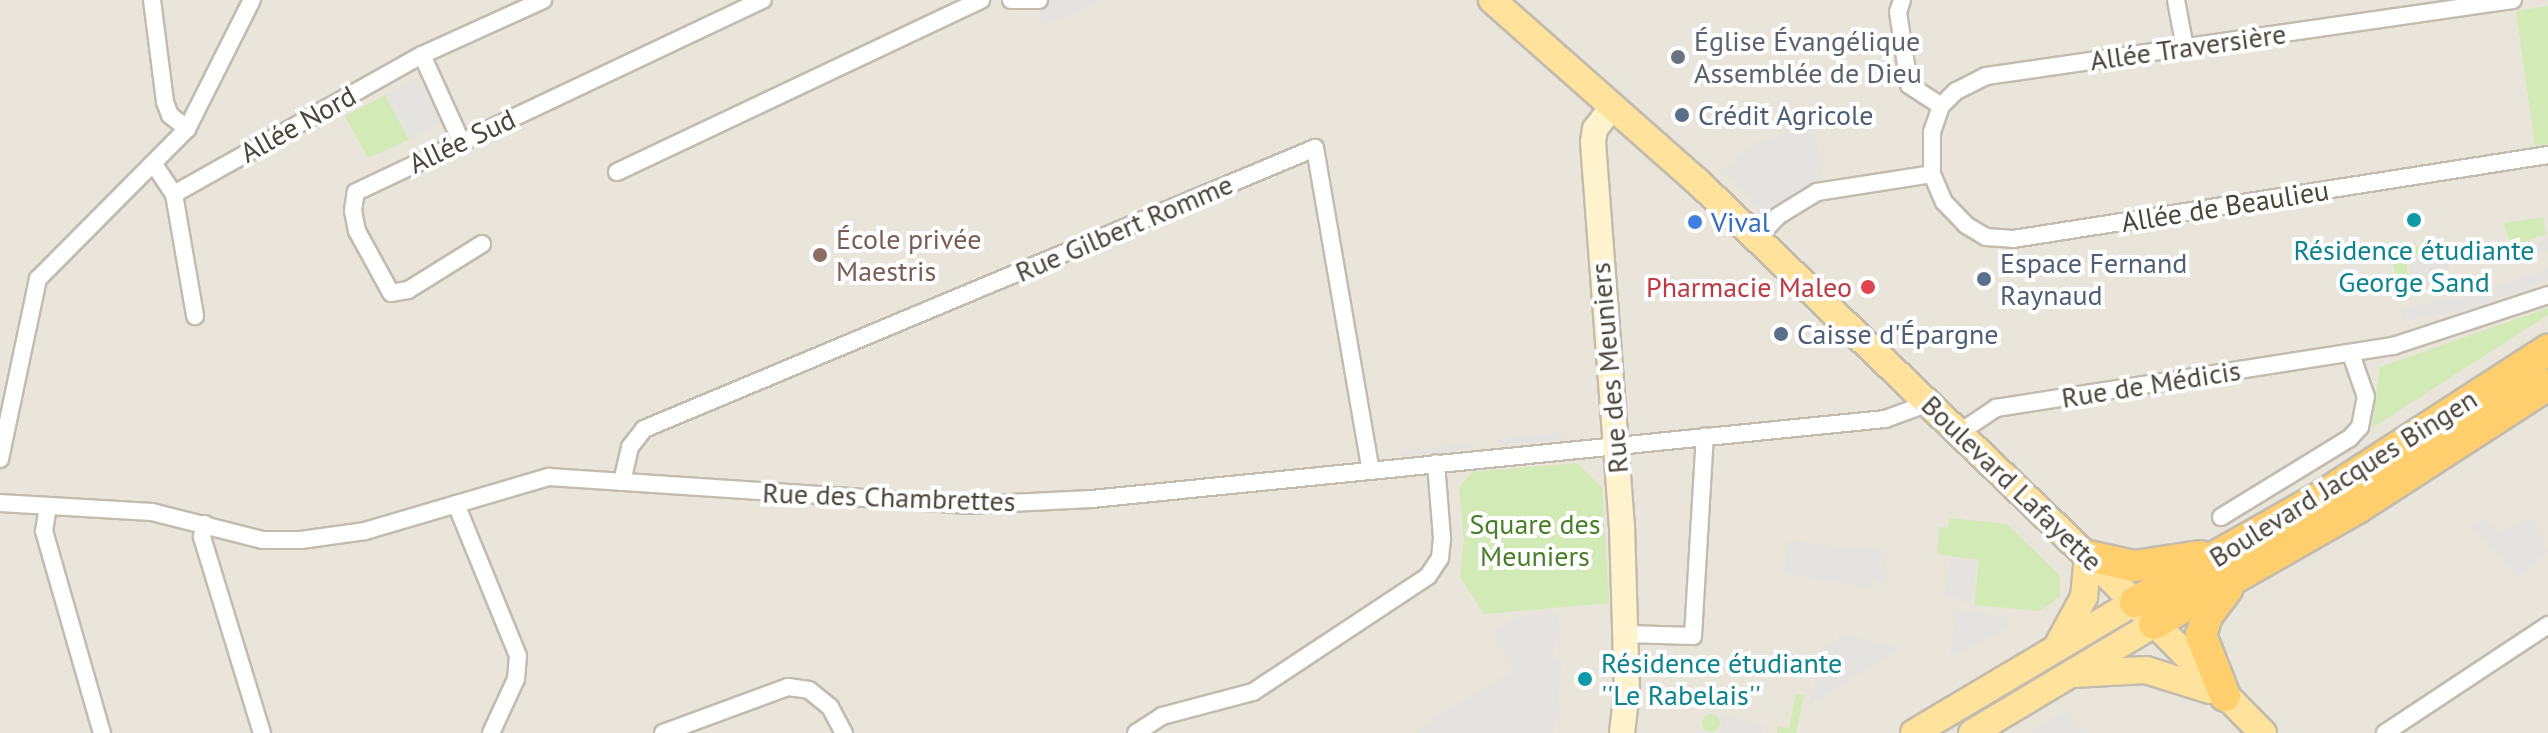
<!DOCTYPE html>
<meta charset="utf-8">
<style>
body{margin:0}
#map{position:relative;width:2548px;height:733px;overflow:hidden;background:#f6f3ec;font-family:"PT Sans",sans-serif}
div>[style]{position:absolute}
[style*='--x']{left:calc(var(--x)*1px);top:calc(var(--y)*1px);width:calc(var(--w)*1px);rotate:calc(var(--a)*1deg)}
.residential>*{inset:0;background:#eae5da}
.green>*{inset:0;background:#d2eab5}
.round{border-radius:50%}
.parking>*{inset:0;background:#e5e3e0}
.roads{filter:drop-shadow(2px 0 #c2bbae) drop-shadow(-2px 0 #c2bbae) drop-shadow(0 2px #c2bbae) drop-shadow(0 -2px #c2bbae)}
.street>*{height:16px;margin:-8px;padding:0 8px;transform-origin:8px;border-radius:8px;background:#fff}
.secondary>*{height:24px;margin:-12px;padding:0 12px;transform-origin:12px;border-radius:12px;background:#fff3cd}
.primary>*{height:26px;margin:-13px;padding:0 13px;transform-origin:13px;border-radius:13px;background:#ffe39c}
.highway>*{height:30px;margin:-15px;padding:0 15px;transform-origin:15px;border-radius:15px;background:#ffcf6e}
.dots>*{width:22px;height:22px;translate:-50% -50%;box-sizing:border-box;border:4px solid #fff;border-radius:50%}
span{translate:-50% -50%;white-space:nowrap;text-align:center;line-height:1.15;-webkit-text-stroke:8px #fff;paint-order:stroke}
.worship-label{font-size:28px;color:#5b616d}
.left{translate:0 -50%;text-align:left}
.street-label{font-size:28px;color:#4b4439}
.service-label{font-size:28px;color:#4e5e75}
.shop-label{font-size:28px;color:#366cbe}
.education-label{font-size:28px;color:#785e54}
.culture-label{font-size:28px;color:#0d838f}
.health-label{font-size:28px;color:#be3a42}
.right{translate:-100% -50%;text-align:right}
.park-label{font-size:28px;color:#4a7f2a}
</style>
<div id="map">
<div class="residential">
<div style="clip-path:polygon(0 0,2548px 0,2548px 733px,0 733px)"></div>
</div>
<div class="green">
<div style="clip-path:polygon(2548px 6px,2548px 144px,2535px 146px,2516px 11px)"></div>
<div style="clip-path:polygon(385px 95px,409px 140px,368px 158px,345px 116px)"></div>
<div style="clip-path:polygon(2543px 217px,2546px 234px,2511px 247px,2504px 223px)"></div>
<div style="clip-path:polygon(2424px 245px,2425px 253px,2406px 257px,2409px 287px,2407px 276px,2396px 278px,2391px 251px)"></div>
<div style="clip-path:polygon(2548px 308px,2548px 315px,2372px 428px,2380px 367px)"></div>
<div style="clip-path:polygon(1577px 463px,1602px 488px,1609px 603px,1484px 614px,1460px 577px,1464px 540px,1459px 487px,1473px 472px)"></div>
<div style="clip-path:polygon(1949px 518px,2007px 524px,2060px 576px,2060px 597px,2040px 611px,1974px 605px,1979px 560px,1937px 554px,1939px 527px,1948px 528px)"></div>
<div style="clip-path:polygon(1796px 694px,1804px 695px,1796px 733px,1777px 733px,1778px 726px,1789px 728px)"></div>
<div class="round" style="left:1702px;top:714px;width:18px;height:18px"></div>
</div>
<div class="parking">
<div style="clip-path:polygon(1033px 0,1102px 0,1045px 26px)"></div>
<div style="clip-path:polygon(418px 77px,442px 122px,409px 140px,385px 95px)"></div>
<div style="clip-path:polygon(1814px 122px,1823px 179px,1762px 213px,1723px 172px,1747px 146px)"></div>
<div style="clip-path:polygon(2548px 239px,2548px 250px,2510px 265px,2505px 254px)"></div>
<div style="clip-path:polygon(2447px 252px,2452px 282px,2414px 288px,2409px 258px)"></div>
<div style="clip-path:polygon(2548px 268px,2548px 280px,2471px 309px,2403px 321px,2401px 308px,2469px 296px)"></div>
<div style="clip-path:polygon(1563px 432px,1563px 439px,1499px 446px,1498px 439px)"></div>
<div style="clip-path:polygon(1468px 443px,1468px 449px,1403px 457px,1403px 451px)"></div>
<div style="clip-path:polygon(2532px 517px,2548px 552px,2518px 578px,2472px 527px,2486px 518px,2496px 532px)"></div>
<div style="clip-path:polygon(1788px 541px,1881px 550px,1886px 563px,1882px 589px,1874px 579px,1869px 588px,1784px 573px)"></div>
<div style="clip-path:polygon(1950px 558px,1977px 561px,1971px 604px,1945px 595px)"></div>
<div style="clip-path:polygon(1957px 609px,2007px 618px,2006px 629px,1949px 658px)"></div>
<div style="clip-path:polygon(1558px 613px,1553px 660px,1563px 661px,1553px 733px,1420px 733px,1417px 729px,1515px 669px,1493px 633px,1515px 618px)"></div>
<div style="clip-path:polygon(1839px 634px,1901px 648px,1809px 705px,1823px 645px,1836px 647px)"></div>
<div style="clip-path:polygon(2066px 710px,2077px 729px,2092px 733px,2029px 733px)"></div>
<div style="clip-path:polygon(1723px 716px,1764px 724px,1762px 733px,1720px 733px)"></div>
</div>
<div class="roads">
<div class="street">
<div style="--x:152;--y:0;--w:103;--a:82.7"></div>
<div style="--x:165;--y:102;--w:14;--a:69"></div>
<div style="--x:170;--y:115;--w:22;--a:39"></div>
<div style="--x:1011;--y:0;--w:28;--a:0"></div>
<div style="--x:1902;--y:0;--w:13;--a:108"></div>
<div style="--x:1898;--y:12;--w:74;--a:81.4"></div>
<div style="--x:1909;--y:85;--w:38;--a:33"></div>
<div style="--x:2176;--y:0;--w:49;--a:79.4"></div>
<div style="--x:2513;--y:0;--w:532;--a:171.79"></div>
<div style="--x:1986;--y:76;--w:34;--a:153"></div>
<div style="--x:1956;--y:91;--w:21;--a:135"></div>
<div style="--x:1941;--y:106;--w:28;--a:109"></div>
<div style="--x:1932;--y:132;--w:42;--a:90"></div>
<div style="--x:1932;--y:174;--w:30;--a:67"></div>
<div style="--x:1944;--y:202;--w:32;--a:46"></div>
<div style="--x:1966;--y:225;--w:23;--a:31"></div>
<div style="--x:1986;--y:237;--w:27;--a:4"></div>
<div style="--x:2013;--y:239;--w:542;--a:-8.92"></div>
<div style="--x:422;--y:55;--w:94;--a:65.6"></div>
<div style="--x:155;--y:166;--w:34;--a:56"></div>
<div style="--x:174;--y:194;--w:124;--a:80.2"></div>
<div style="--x:617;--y:172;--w:403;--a:-25.3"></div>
<div style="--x:174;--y:194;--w:284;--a:-29.3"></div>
<div style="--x:422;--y:55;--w:133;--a:-24.4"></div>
<div style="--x:1756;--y:239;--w:32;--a:-46"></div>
<div style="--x:1778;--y:216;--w:46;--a:-31.6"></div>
<div style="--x:1817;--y:192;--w:116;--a:-8.9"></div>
<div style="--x:482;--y:244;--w:87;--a:148.1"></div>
<div style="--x:408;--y:290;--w:17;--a:170"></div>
<div style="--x:391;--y:293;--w:71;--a:-118.7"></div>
<div style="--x:357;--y:231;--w:21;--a:-101"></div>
<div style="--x:353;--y:210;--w:18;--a:-81"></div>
<div style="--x:356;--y:192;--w:450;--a:-25.3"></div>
<div style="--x:1959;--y:433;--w:45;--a:-34"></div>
<div style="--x:1996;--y:408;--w:402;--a:-8.9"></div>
<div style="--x:2393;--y:346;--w:163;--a:-18.2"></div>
<div style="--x:0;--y:459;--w:184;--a:-78.1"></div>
<div style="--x:38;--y:279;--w:211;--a:-45.2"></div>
<div style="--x:187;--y:129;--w:144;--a:-63.3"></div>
<div style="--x:622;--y:482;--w:36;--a:-77"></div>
<div style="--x:630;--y:447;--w:23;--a:-52"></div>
<div style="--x:644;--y:429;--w:727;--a:-22.72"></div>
<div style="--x:1315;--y:148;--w:325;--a:80.2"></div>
<div style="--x:0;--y:503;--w:152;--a:3.4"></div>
<div style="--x:152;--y:512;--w:114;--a:14.2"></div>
<div style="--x:263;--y:540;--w:38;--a:0"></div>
<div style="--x:301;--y:540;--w:65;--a:-8"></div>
<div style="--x:365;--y:531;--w:192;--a:-16.4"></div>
<div style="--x:549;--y:477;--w:418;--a:3.8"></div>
<div style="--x:966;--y:505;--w:126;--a:-2.7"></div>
<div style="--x:1092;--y:499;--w:797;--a:-5.76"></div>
<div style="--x:1885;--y:419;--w:47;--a:-20"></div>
<div style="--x:456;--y:504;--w:164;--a:67.8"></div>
<div style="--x:518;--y:656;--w:23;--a:95"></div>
<div style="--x:516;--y:679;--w:60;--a:114.8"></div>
<div style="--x:48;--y:506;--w:25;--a:99"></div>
<div style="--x:44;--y:531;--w:210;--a:74"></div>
<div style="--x:2221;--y:517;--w:151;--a:-31.5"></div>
<div style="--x:2350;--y:438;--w:15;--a:-48"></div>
<div style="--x:2360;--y:427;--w:31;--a:-79"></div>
<div style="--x:2366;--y:397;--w:46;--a:-109.2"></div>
<div style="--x:205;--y:524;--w:13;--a:103"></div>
<div style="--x:202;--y:537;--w:205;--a:73"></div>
<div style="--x:1627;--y:634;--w:66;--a:1.7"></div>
<div style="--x:1693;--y:636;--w:200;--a:-86.6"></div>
<div style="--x:663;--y:733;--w:133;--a:-20.2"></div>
<div style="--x:788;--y:687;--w:21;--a:8"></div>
<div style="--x:809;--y:690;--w:27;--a:39"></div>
<div style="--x:830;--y:707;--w:30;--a:62"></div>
<div style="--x:1136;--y:733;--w:31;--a:-33"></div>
<div style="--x:1162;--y:716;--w:94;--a:-14.8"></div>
<div style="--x:1253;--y:692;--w:210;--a:-33.5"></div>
<div style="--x:1428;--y:576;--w:22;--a:-56"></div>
<div style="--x:1440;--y:558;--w:20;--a:-84"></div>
<div style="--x:1442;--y:538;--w:75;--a:-94.6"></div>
<div style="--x:2385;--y:733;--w:196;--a:-33.5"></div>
</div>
<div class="secondary">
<div style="--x:1613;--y:106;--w:29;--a:128"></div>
<div style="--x:1595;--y:129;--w:13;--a:99"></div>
<div style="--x:1593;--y:142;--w:385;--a:85.7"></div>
<div style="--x:1622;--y:526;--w:164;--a:88.3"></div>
<div style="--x:1627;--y:690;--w:43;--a:96.6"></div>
</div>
<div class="primary">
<div style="--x:1492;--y:0;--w:275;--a:41.5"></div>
<div style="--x:1698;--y:182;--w:581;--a:43.88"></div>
<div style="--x:2117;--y:585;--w:208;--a:45.4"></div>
<div style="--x:2058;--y:645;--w:55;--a:-61.6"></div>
<div style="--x:2084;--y:597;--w:41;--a:-84.4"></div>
<div style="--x:2073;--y:674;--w:73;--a:-3.1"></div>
<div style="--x:2146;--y:670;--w:67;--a:17.4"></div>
<div style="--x:1914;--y:733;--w:257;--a:-30.7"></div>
<div style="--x:1972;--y:733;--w:212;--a:-30.9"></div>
</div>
<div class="highway">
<div style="--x:2088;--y:556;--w:47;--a:12.3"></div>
<div style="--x:2134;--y:566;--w:67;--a:-8.6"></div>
<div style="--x:2135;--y:602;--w:211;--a:-29.5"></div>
<div style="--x:2319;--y:498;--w:273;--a:-32.9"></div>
<div style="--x:2154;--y:624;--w:232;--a:-29.7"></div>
<div style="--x:2356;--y:509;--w:229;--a:-32.9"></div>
<div style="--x:2225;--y:696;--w:66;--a:-111.5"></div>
<div style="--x:2201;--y:635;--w:20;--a:-72"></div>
<div style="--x:2207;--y:616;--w:34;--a:-53"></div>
</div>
</div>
<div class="dots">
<div style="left:1678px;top:57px;background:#6b7280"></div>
<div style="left:1682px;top:115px;background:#5c6f8a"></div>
<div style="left:2414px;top:220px;background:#0f9aa8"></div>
<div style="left:1695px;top:222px;background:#3f7fe0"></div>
<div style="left:820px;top:255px;background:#8d6e63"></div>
<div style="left:1984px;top:279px;background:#5c6f8a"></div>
<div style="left:1868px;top:287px;background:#e0444e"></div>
<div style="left:1781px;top:334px;background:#5c6f8a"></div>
<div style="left:1585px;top:679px;background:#0f9aa8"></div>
</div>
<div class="worship-label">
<span class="left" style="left:1694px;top:57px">Église Évangélique<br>Assemblée de Dieu</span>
</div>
<div class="street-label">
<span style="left:2188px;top:47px;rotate:-8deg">Allée Traversière</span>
<span style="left:298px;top:124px;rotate:-29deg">Allée Nord</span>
<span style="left:462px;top:141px;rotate:-25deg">Allée Sud</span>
<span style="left:2225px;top:206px;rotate:-9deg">Allée de Beaulieu</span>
<span style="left:1124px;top:228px;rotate:-23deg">Rue Gilbert Romme</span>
<span style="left:1609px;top:368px;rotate:-95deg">Rue des Meuniers</span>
<span style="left:2151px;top:384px;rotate:-9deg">Rue de Médicis</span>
<span style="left:2343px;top:478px;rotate:-32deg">Boulevard Jacques Bingen</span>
<span style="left:2012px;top:483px;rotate:44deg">Boulevard Lafayette</span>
<span style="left:889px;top:497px;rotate:2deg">Rue des Chambrettes</span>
</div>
<div class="service-label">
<span class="left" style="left:1698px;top:115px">Crédit Agricole</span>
<span class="left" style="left:2000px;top:279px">Espace Fernand<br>Raynaud</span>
<span class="left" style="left:1797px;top:334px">Caisse d'Épargne</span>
</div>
<div class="shop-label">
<span class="left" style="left:1711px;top:222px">Vival</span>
</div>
<div class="education-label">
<span class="left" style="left:836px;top:255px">École privée<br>Maestris</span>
</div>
<div class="culture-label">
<span style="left:2414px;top:266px">Résidence étudiante<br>George Sand</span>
<span class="left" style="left:1601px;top:679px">Résidence étudiante<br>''Le Rabelais''</span>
</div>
<div class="health-label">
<span class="right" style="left:1852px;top:287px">Pharmacie Maleo</span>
</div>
<div class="park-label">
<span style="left:1535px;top:540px">Square des<br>Meuniers</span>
</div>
</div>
